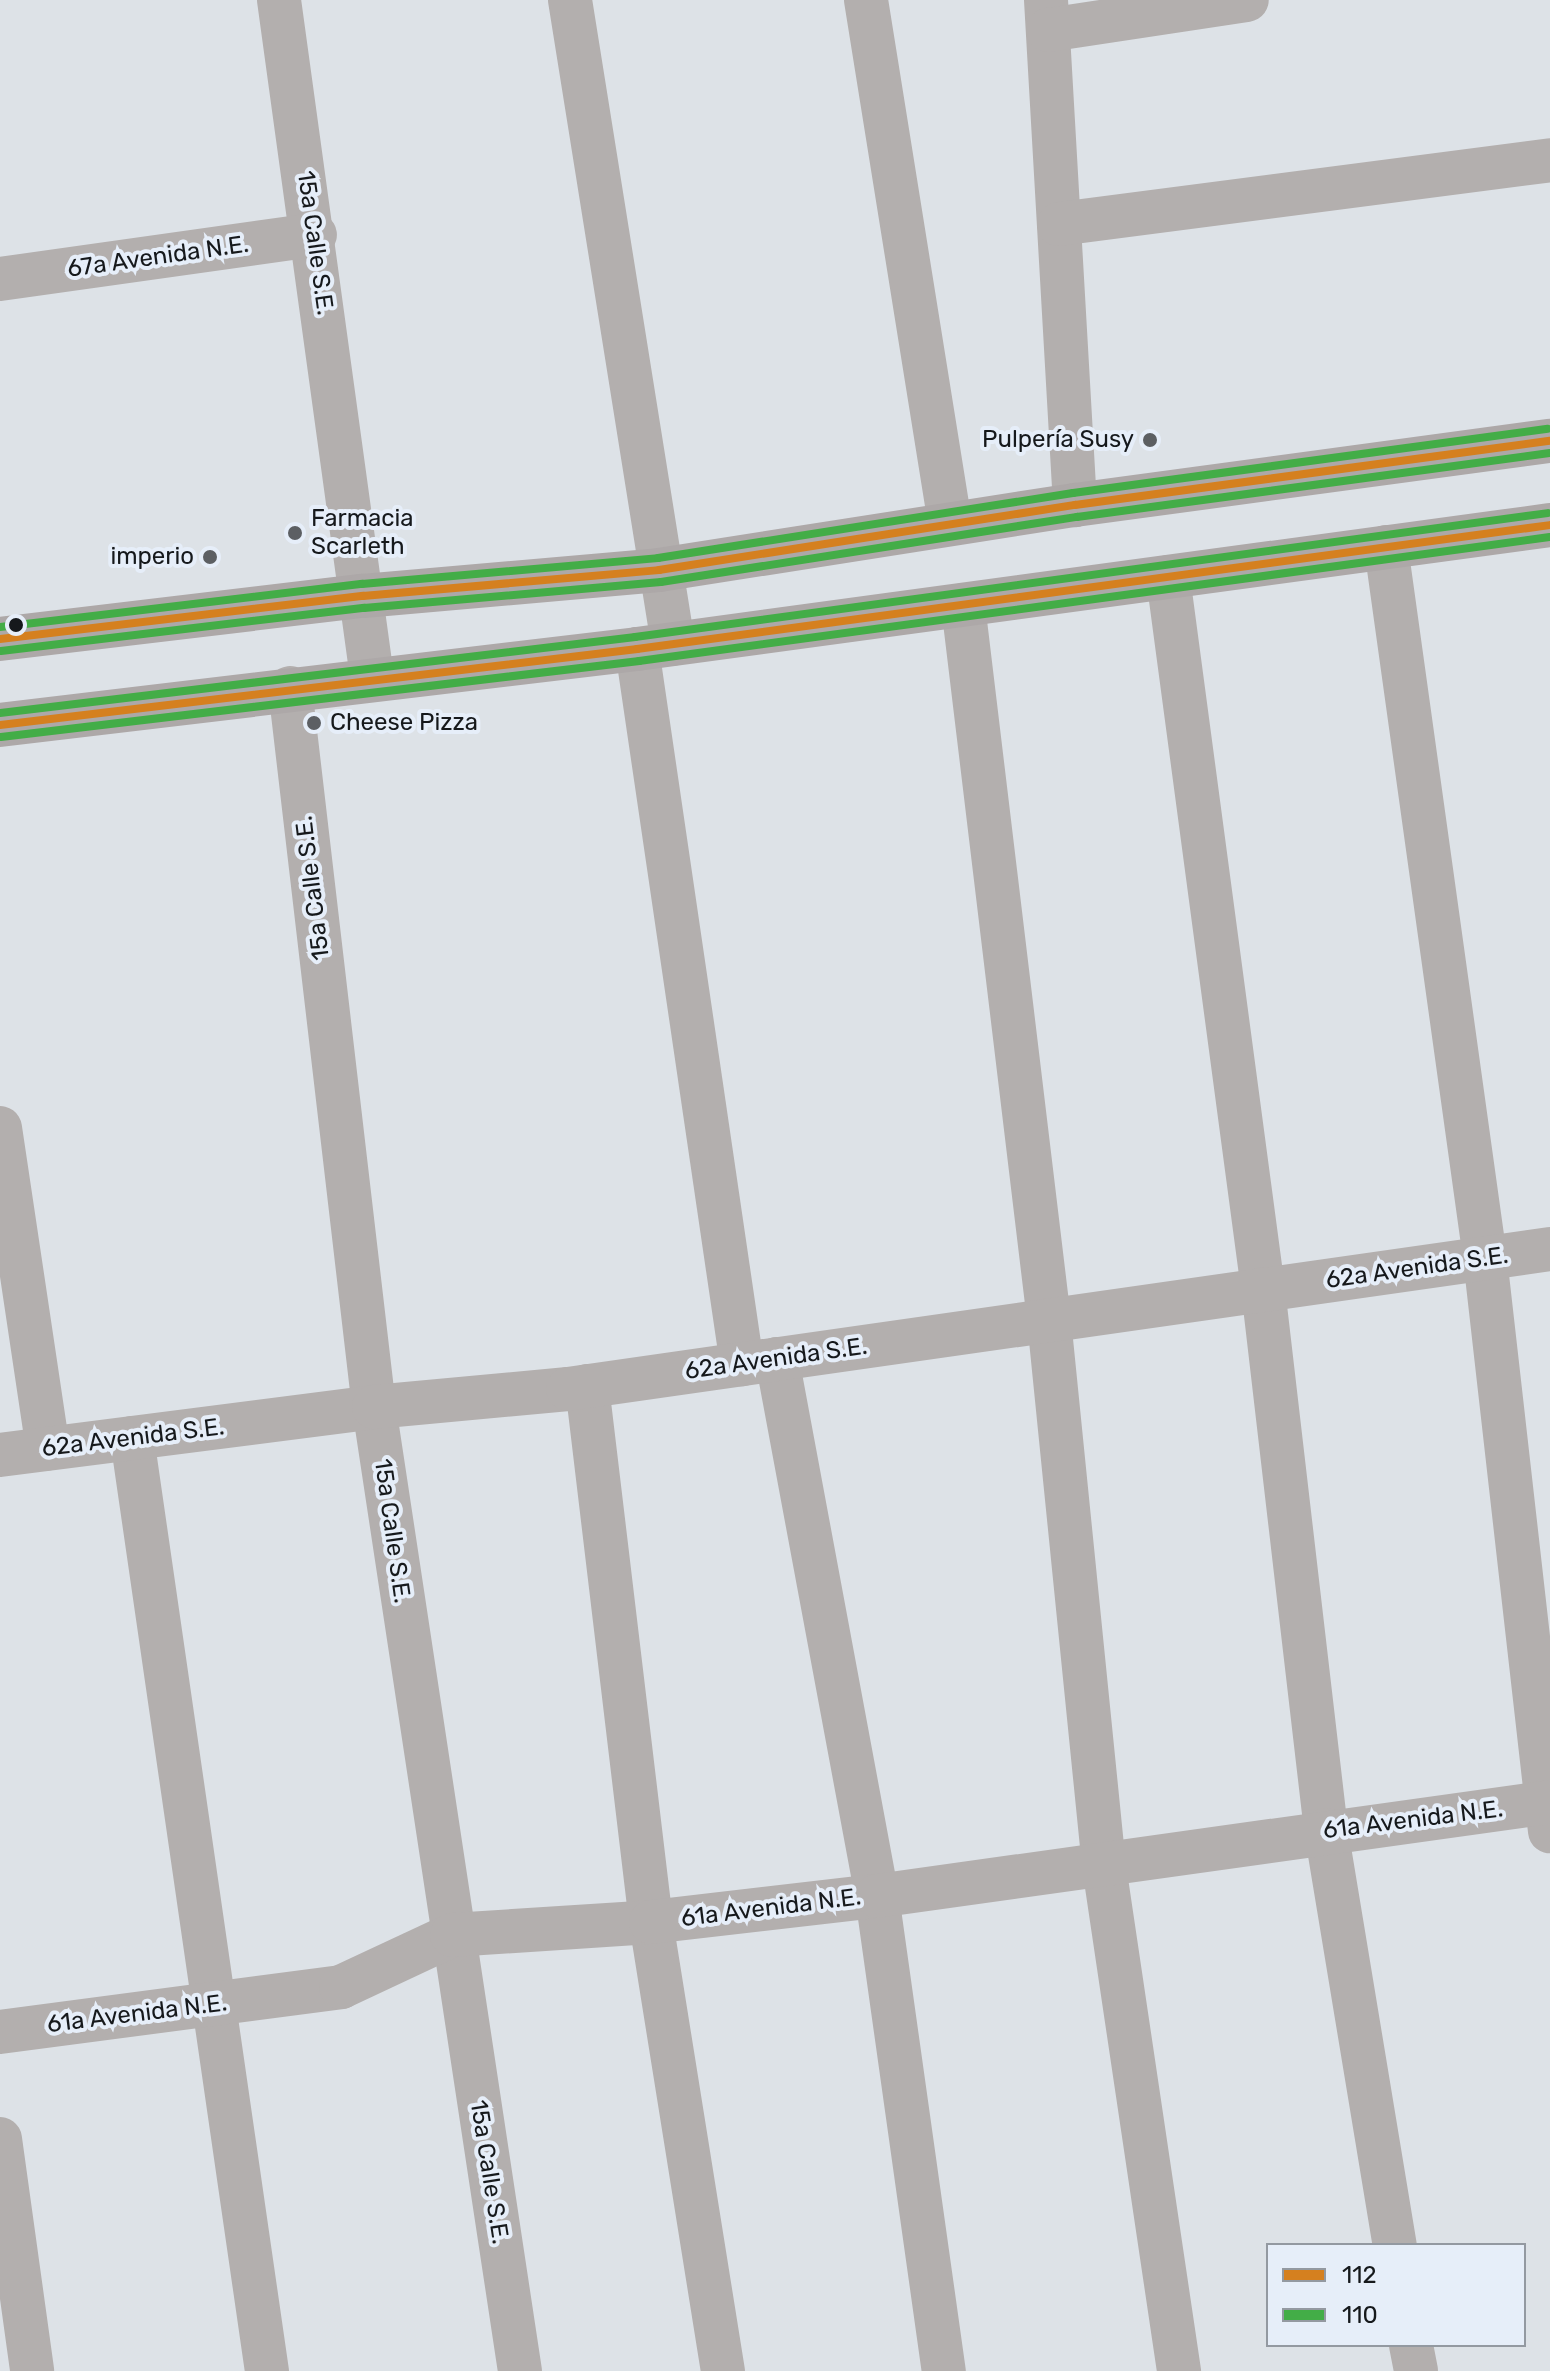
<!DOCTYPE html>
<meta charset="utf-8">
<style>
body{margin:0}
#map{position:relative;width:1550px;height:2371px;overflow:hidden;background:#dde2e7;font-family:Rubik,sans-serif}
div>[style]{position:absolute}
[style*='--x']{left:calc(var(--x)*1px);top:calc(var(--y)*1px);width:calc(var(--w)*1px);rotate:calc(var(--a)*1deg)}
.minor>*{height:44px;margin:-22px;padding:0 22px;transform-origin:22px;border-radius:22px;background:#b3afae}
.major>*{height:44px;margin:-22px;padding:0 22px;transform-origin:22px;border-radius:22px;background:#ada8a8}
.bus-1>*{height:8px;margin:-4px;padding:0 4px;transform-origin:4px;border-radius:4px;background:#d5801f}
.bus-2>*{height:8px;margin:-4px;padding:0 4px;transform-origin:4px;border-radius:4px;background:#43ad47}
.bus-3>*{height:8px;margin:-4px;padding:0 4px;transform-origin:4px;border-radius:4px;background:#43ad47}
.dots>*{width:22px;height:22px;translate:-50% -50%;box-sizing:border-box;border:4px solid #e6eef9;border-radius:50%}
span{translate:-50% -50%;white-space:nowrap;text-align:center;line-height:1.15;-webkit-text-stroke:8px #e6eef9;paint-order:stroke}
.street-label{font-size:24px;color:#16191c}
.poi-label{font-size:24px;color:#16191c}
.right{translate:-100% -50%;text-align:right}
.left{translate:0 -50%;text-align:left}
.legend{position:absolute;left:1266px;top:2243px;width:260px;height:104px;box-sizing:border-box;background:#e6eef9;border:2px solid #9399a1;margin:0;padding:10px 14px;list-style:none;font-size:24px;color:#16191c}
.legend li{display:flex;align-items:center;gap:16px;height:40px}
.legend b{width:40px;border:2px solid #9399a1}
</style>
<div id="map">
<div class="minor">
<div style="--x:279;--y:0;--w:683;--a:82.18"></div>
<div style="--x:570;--y:0;--w:652;--a:80.91"></div>
<div style="--x:866;--y:0;--w:530;--a:80.88"></div>
<div style="--x:1046;--y:0;--w:506;--a:86.71"></div>
<div style="--x:1048;--y:30;--w:201;--a:-8.6"></div>
<div style="--x:1059;--y:224;--w:495;--a:-7.4"></div>
<div style="--x:0;--y:279;--w:318;--a:-8"></div>
<div style="--x:1386;--y:547;--w:718;--a:82.07"></div>
<div style="--x:1485;--y:1258;--w:577;--a:83.53"></div>
<div style="--x:1168;--y:577;--w:718;--a:82.4"></div>
<div style="--x:1263;--y:1289;--w:545;--a:83.36"></div>
<div style="--x:1326;--y:1830;--w:421;--a:80.6"></div>
<div style="--x:963;--y:605;--w:720;--a:83.14"></div>
<div style="--x:1049;--y:1320;--w:549;--a:84.25"></div>
<div style="--x:1104;--y:1866;--w:511;--a:81.55"></div>
<div style="--x:637;--y:649;--w:723;--a:81.65"></div>
<div style="--x:290;--y:688;--w:724;--a:83.34"></div>
<div style="--x:374;--y:1407;--w:975;--a:81.39"></div>
<div style="--x:0;--y:1128;--w:324;--a:81.5"></div>
<div style="--x:777;--y:1359;--w:546;--a:79.45"></div>
<div style="--x:877;--y:1896;--w:480;--a:82"></div>
<div style="--x:587;--y:1386;--w:540;--a:83.19"></div>
<div style="--x:651;--y:1922;--w:455;--a:80.9"></div>
<div style="--x:132;--y:1438;--w:943;--a:81.77"></div>
<div style="--x:0;--y:1455;--w:377;--a:-7.3"></div>
<div style="--x:374;--y:1407;--w:195;--a:-5.3"></div>
<div style="--x:568;--y:1389;--w:992;--a:-8.11"></div>
<div style="--x:0;--y:2032;--w:344;--a:-7.5"></div>
<div style="--x:341;--y:1987;--w:123;--a:-25.1"></div>
<div style="--x:452;--y:1935;--w:199;--a:-3.7"></div>
<div style="--x:651;--y:1922;--w:227;--a:-6.6"></div>
<div style="--x:877;--y:1896;--w:680;--a:-7.95"></div>
<div style="--x:0;--y:2139;--w:234;--a:82.1"></div>
<div style="--x:1411;--y:2345;--w:26;--a:79"></div>
</div>
<div class="major">
<div style="--x:0;--y:639;--w:366;--a:-6.8"></div>
<div style="--x:363;--y:596;--w:297;--a:-5"></div>
<div style="--x:659;--y:570;--w:421;--a:-8.9"></div>
<div style="--x:1075;--y:505;--w:479;--a:-7.7"></div>
<div style="--x:0;--y:725;--w:642;--a:-6.8"></div>
<div style="--x:637;--y:649;--w:921;--a:-7.73"></div>
</div>
<div class="bus-1">
<div style="--x:0;--y:639;--w:366;--a:-6.8"></div>
<div style="--x:363;--y:596;--w:297;--a:-5"></div>
<div style="--x:659;--y:570;--w:421;--a:-8.9"></div>
<div style="--x:1075;--y:505;--w:479;--a:-7.7"></div>
<div style="--x:0;--y:725;--w:642;--a:-6.8"></div>
<div style="--x:637;--y:649;--w:921;--a:-7.73"></div>
</div>
<div class="bus-2">
<div style="--x:1;--y:651;--w:366;--a:-6.8"></div>
<div style="--x:364;--y:608;--w:298;--a:-5"></div>
<div style="--x:661;--y:582;--w:421;--a:-8.9"></div>
<div style="--x:1077;--y:517;--w:477;--a:-7.7"></div>
<div style="--x:1;--y:737;--w:643;--a:-6.79"></div>
<div style="--x:639;--y:661;--w:919;--a:-7.75"></div>
</div>
<div class="bus-3">
<div style="--x:0;--y:627;--w:365;--a:-6.8"></div>
<div style="--x:362;--y:584;--w:297;--a:-5"></div>
<div style="--x:658;--y:558;--w:420;--a:-8.9"></div>
<div style="--x:1073;--y:493;--w:479;--a:-7.7"></div>
<div style="--x:0;--y:713;--w:640;--a:-6.82"></div>
<div style="--x:635;--y:637;--w:921;--a:-7.73"></div>
</div>
<div class="dots">
<div style="left:1150px;top:440px;background:#5c5f63"></div>
<div style="left:295px;top:533px;background:#5c5f63"></div>
<div style="left:210px;top:557px;background:#5c5f63"></div>
<div style="left:16px;top:625px;background:#16191c"></div>
<div style="left:314px;top:723px;background:#5c5f63"></div>
</div>
<div class="street-label">
<span style="left:315px;top:243px;rotate:82deg">15a Calle S.E.</span>
<span style="left:158px;top:257px;rotate:-8deg">67a Avenida N.E.</span>
<span style="left:313px;top:888px;rotate:-97deg">15a Calle S.E.</span>
<span style="left:1417px;top:1268px;rotate:-8deg">62a Avenida S.E.</span>
<span style="left:776px;top:1359px;rotate:-8deg">62a Avenida S.E.</span>
<span style="left:133px;top:1438px;rotate:-7deg">62a Avenida S.E.</span>
<span style="left:392px;top:1531px;rotate:82deg">15a Calle S.E.</span>
<span style="left:1413px;top:1820px;rotate:-7deg">61a Avenida N.E.</span>
<span style="left:771px;top:1908px;rotate:-7deg">61a Avenida N.E.</span>
<span style="left:137px;top:2014px;rotate:-7deg">61a Avenida N.E.</span>
<span style="left:489px;top:2172px;rotate:81deg">15a Calle S.E.</span>
</div>
<div class="poi-label">
<span class="right" style="left:1134px;top:440px">Pulpería Susy</span>
<span class="left" style="left:311px;top:533px">Farmacia<br>Scarleth</span>
<span class="right" style="left:194px;top:557px">imperio</span>
<span class="left" style="left:330px;top:723px">Cheese Pizza</span>
</div>
<ul class="legend">
<li><b style="height:10px;background:#d5801f"></b>112</li>
<li><b style="height:10px;background:#43ad47"></b>110</li>
</ul>
</div>
